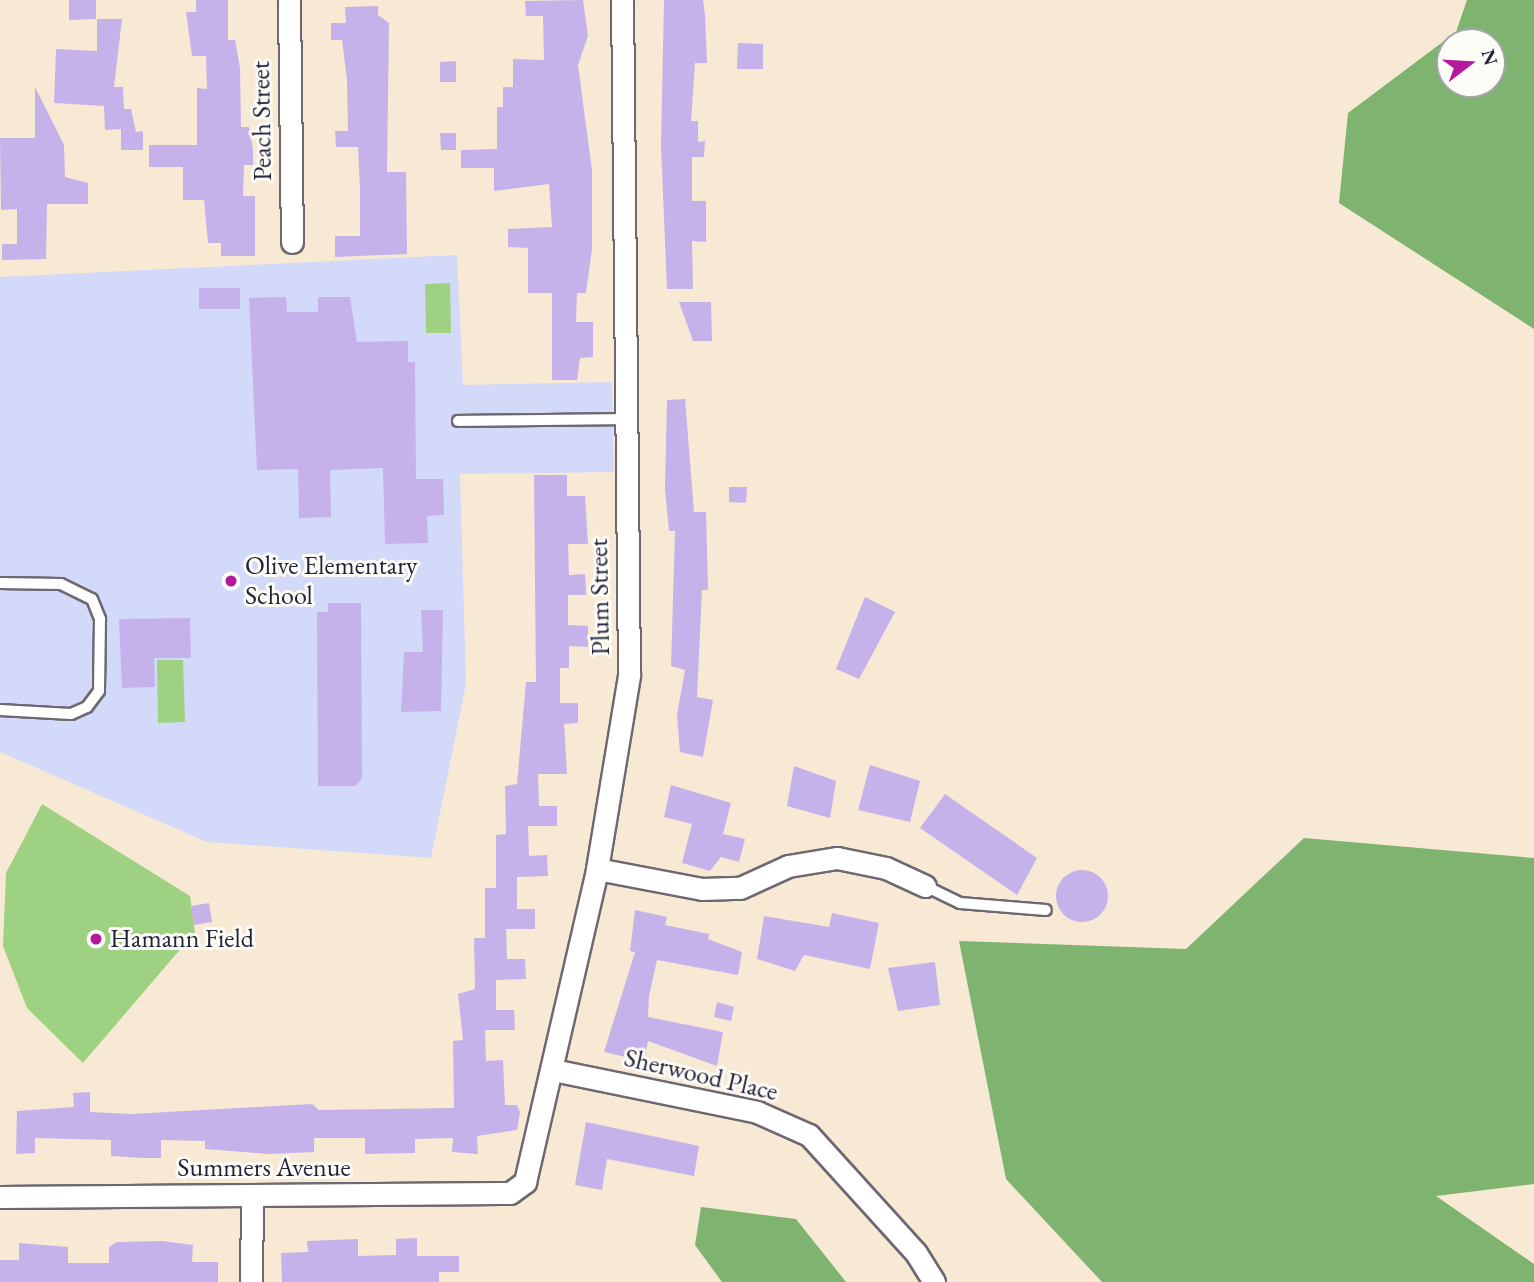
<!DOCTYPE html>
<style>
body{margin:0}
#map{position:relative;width:1534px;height:1282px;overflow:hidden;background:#f7e9d4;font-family:"EB Garamond",serif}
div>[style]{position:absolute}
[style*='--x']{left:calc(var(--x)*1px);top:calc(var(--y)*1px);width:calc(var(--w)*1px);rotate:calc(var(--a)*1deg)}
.built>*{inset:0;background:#d3d9f9}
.green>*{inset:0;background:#9ed282}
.forest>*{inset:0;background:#7eb470}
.building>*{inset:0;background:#c5b2ea}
.round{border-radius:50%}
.roads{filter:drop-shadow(2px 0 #6d6871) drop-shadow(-2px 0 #6d6871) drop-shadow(0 2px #6d6871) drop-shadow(0 -2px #6d6871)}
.service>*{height:10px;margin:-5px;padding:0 5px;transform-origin:5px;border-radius:5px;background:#fff}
.minor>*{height:21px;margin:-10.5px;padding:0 10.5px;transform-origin:10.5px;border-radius:10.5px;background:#fff}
.dots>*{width:19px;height:19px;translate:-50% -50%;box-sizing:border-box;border:4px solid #fdfcf7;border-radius:50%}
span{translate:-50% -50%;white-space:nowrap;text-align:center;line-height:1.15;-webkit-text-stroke:6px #fdfcf7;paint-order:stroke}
.street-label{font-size:26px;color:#22223b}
.poi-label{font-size:26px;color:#22223b}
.left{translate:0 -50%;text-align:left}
.north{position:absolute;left:1436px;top:28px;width:70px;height:70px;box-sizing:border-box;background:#fdfcf7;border:2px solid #a5a5ac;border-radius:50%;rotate:73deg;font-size:19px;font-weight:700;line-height:28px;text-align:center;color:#22223b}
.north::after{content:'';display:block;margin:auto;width:24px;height:32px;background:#b5179e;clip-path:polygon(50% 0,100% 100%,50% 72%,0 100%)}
</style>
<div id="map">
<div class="built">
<div style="clip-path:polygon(457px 255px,463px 385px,612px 382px,614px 472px,460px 474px,466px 684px,431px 858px,207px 842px,0 752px,0 277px)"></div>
</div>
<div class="green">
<div style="clip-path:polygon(450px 283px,451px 333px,426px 333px,425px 284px)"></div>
<div style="clip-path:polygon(157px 660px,183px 660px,185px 722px,158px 723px)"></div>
<div style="clip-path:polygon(42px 804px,190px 896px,195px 932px,83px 1063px,27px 1008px,3px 946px,6px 873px)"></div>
</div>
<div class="forest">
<div style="clip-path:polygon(evenodd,1467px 0,1534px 0,1534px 329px,1339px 203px,1348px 113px,1456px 32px,1467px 0,1492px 42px,1492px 84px,1450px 84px,1450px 42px,1492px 42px)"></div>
<div style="clip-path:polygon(1304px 838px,1534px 858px,1534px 1184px,1436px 1196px,1534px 1264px,1534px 1282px,1102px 1282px,1006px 1179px,959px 941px,1186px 949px)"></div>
<div style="clip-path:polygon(701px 1207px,796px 1219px,846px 1282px,722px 1282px,695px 1245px)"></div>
</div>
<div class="building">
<div style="clip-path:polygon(69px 0,96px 0,96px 19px,69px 20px)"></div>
<div style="clip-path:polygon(196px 0,228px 0,228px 40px,235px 40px,240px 68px,241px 127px,249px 127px,253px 150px,253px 165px,244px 165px,243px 196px,255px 196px,255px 256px,221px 256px,221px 243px,208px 243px,204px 200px,183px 200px,183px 167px,149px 167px,149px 145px,197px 145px,197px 88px,207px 89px,206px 56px,192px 56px,186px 12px,196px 12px)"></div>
<div style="clip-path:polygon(583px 0,588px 36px,578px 65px,592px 171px,592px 249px,586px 293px,577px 293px,576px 322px,593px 322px,593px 357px,580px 358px,577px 380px,552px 380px,552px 293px,528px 293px,528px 248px,508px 247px,508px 229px,552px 227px,549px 184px,494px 191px,494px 168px,461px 168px,461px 150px,497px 149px,497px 107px,503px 107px,503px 87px,513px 87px,513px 59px,544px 60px,543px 16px,526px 16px,525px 1px)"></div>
<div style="clip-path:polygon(664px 0,703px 0,705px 15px,707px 63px,695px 63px,691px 121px,698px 121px,698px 142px,705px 141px,704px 157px,692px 157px,692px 201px,706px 201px,706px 242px,692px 241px,693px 289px,667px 289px,661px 146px)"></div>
<div style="clip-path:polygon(378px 6px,378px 15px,389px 23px,387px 172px,406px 172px,407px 254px,335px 257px,335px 236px,360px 236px,360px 189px,358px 147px,336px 147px,335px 131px,348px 131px,347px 80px,342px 40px,331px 40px,331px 23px,346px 23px,345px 7px)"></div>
<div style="clip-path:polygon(97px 19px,122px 19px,114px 87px,123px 87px,124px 109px,131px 109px,136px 132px,143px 131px,143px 150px,121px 150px,121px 129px,105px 130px,104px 106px,54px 103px,56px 49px,97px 51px)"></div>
<div style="clip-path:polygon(738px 43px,763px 44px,763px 69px,737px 69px)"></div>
<div style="clip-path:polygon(456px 61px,456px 82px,440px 82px,440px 62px)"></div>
<div style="clip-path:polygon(35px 87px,64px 145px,65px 177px,88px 183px,88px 204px,47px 204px,46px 259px,2px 260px,2px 244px,17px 244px,17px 209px,1px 210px,0 138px,35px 138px)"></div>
<div style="clip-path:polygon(440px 133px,456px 133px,456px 150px,441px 150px)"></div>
<div style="clip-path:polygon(199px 288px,240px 288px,240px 309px,199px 309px)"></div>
<div style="clip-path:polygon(286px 297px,287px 312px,318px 312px,318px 297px,350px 297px,357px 342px,408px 341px,408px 362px,415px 362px,416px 479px,443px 479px,444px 515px,427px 516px,428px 543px,385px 544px,383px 468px,330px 470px,331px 517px,299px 518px,298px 469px,257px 470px,249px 298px)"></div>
<div style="clip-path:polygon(679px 302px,711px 302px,712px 341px,693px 341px)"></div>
<div style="clip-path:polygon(685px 399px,694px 512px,706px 512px,708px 590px,702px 590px,697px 697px,713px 700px,703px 757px,680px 752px,677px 715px,685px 670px,671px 666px,675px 531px,669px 531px,665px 489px,667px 400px)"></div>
<div style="clip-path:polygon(534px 475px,567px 475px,567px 496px,585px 496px,588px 544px,568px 544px,569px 575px,585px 574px,586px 595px,568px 595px,568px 625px,588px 626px,588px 647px,569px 646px,569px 668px,560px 668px,560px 703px,578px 703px,578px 723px,564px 724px,567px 774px,538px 774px,539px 806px,557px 806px,557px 826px,528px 826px,529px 856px,547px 855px,548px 876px,517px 877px,517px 909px,535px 909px,535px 929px,506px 929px,507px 959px,525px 959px,526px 979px,496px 980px,496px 1010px,514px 1010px,515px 1030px,485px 1030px,486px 1061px,503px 1060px,505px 1105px,517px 1105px,520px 1112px,517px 1130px,477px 1136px,478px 1154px,452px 1152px,453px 1138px,415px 1139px,415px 1153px,365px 1154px,365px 1138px,314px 1138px,314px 1152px,269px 1154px,205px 1149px,205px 1141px,161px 1140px,161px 1158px,144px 1158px,111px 1156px,111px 1140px,35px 1138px,35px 1153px,16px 1154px,17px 1111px,74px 1107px,73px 1093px,90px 1092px,90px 1112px,131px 1114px,312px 1104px,319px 1110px,454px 1108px,453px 1041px,463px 1040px,458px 994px,475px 989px,474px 938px,485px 938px,485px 888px,496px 888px,496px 835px,506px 834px,505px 786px,517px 784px,526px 682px,536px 682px)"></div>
<div style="clip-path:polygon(729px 487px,747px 487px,746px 503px,729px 502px)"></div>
<div style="clip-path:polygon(865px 597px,895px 612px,859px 679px,836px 669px)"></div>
<div style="clip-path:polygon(328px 603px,361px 603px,362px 778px,356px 786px,318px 786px,317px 612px,328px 612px)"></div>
<div style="clip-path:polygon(421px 610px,443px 610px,441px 711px,401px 712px,404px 652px,423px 652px)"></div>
<div style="clip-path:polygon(190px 618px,191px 658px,154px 658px,155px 687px,122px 688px,119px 619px)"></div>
<div style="clip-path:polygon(870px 765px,920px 781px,910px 822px,858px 810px)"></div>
<div style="clip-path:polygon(794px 766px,836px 781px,830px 818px,787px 806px)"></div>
<div style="clip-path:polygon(671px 785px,731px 803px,723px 834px,745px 839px,739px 862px,721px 857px,710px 871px,682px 863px,692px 824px,664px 817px)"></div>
<div style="clip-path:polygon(945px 794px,1037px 858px,1017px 895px,920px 828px)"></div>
<div class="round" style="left:1056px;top:870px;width:52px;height:52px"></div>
<div style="clip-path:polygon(209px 903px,212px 922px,194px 925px,191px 906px)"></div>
<div style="clip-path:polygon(635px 910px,667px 917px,665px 925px,709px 934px,708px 939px,742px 952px,738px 975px,657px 960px,649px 996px,648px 1017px,723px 1032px,717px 1066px,648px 1041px,644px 1061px,604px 1052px,635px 952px,630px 951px)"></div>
<div style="clip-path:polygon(832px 913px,879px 923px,870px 969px,804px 955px,795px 971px,757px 959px,764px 916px,829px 927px)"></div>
<div style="clip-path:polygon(935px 962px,940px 1005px,898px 1011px,888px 968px)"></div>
<div style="clip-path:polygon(717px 1002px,734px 1007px,731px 1021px,714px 1017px)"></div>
<div style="clip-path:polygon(586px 1122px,699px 1146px,694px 1176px,607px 1159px,602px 1190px,575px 1185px)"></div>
<div style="clip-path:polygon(417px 1238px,417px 1256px,459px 1256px,459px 1272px,439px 1272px,439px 1282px,282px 1282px,281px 1253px,308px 1252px,307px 1241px,358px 1239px,358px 1256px,396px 1255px,396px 1239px)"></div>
<div style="clip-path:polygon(162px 1241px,193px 1245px,192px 1262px,218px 1262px,218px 1282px,0 1282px,0 1260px,19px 1260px,19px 1243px,68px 1247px,68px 1263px,109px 1263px,109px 1247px,117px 1242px)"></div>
</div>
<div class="roads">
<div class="service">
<div style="--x:458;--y:421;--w:168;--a:-0.7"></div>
<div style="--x:0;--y:583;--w:61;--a:0.9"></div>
<div style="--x:61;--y:584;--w:34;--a:26"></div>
<div style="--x:92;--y:599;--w:22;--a:68"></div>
<div style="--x:100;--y:619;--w:72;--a:90.8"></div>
<div style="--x:99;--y:691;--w:20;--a:127"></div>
<div style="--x:87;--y:707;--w:17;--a:156"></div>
<div style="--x:71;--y:714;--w:71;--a:-176.8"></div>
<div style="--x:925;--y:886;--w:39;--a:26"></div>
<div style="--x:960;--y:903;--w:86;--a:4.7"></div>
</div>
<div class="minor">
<div style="--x:289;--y:0;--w:242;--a:89.3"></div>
<div style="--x:597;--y:869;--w:107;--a:10.8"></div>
<div style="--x:702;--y:889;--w:38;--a:-2"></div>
<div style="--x:740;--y:888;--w:53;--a:-24.6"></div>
<div style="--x:788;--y:866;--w:50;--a:-9.3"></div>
<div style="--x:837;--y:858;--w:50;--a:11.5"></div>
<div style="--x:886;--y:868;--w:43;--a:24.8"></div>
<div style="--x:553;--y:1070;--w:208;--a:11.6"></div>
<div style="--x:757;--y:1112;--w:57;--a:23.9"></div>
<div style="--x:809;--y:1135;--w:159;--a:47.8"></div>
<div style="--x:916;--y:1253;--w:34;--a:58"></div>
<div style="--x:0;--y:1197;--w:510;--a:-0.45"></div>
<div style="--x:510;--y:1193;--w:19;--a:-36"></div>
<div style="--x:525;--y:1182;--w:321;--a:-77"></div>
<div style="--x:597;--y:869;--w:197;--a:-80.6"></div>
<div style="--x:629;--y:675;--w:675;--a:-90.59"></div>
<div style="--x:251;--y:1282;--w:85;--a:-89.3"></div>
</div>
</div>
<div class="dots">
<div style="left:231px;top:581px;background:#b5179e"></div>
<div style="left:96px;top:939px;background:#b5179e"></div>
</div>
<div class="street-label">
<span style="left:262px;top:121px;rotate:-91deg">Peach Street</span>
<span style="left:600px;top:597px;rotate:-91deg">Plum Street</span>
<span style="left:701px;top:1075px;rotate:13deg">Sherwood Place</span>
<span style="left:264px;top:1168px">Summers Avenue</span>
</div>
<div class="poi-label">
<span class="left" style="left:245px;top:581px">Olive Elementary<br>School</span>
<span class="left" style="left:110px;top:939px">Hamann Field</span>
</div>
<div class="north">N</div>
</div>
